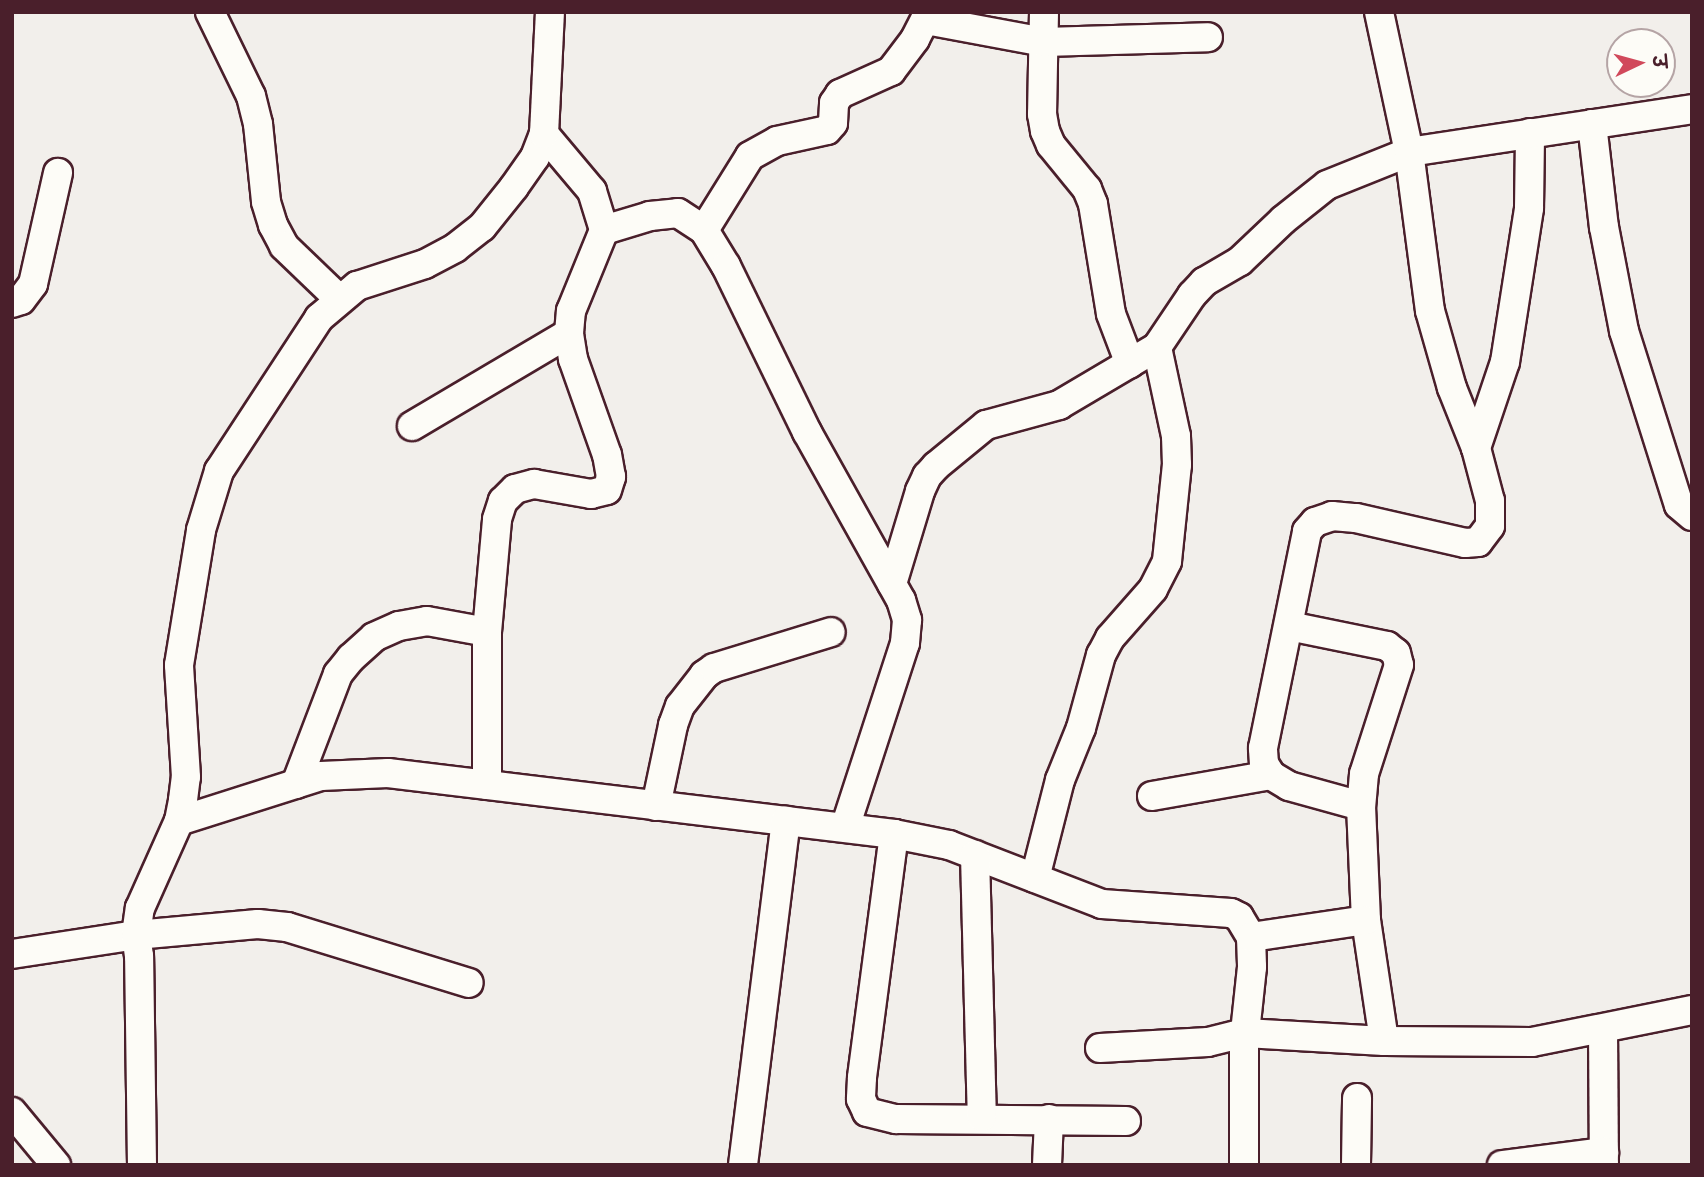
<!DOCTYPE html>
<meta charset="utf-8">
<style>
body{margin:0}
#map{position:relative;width:1704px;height:1177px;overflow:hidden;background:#f2efeb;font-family:"Patrick Hand","Playpen Sans Deva",sans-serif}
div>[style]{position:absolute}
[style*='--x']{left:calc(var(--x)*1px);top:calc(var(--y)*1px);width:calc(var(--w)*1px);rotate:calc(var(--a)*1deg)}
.roads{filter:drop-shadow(2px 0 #4a1f2b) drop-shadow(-2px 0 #4a1f2b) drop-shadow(0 2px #4a1f2b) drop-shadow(0 -2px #4a1f2b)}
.minor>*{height:28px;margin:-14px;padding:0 14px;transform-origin:14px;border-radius:14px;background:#fdfcf7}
span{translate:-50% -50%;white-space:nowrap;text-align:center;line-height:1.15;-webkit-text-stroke:7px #fdfcf7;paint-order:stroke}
.frame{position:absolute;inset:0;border:14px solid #4a1f2b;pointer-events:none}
.north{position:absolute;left:1606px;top:28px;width:70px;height:70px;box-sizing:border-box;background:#fdfcf7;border:2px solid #b5a4a5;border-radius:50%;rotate:85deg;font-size:19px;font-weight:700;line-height:28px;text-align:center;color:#4a1f2b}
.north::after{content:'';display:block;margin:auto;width:24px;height:32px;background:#d1495b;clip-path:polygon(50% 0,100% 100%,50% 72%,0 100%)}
</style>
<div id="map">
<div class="roads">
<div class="minor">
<div style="--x:210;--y:12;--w:93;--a:64"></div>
<div style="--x:251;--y:96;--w:29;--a:76"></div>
<div style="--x:258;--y:124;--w:78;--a:84.1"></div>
<div style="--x:266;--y:202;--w:24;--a:73"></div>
<div style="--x:273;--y:225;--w:24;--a:62"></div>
<div style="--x:284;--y:246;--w:76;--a:43.9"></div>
<div style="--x:1044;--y:12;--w:102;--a:91.1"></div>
<div style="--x:1042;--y:114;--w:17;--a:80"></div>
<div style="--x:1045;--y:131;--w:15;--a:67"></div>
<div style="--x:1051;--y:145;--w:57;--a:50.7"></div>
<div style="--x:1087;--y:189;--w:16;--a:68"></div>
<div style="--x:1093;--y:204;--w:111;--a:80.7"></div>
<div style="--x:1111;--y:314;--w:53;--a:69.2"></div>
<div style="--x:926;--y:20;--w:120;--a:10.6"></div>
<div style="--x:1044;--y:42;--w:164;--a:-1.7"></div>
<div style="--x:1592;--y:124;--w:104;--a:83.4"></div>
<div style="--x:1604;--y:227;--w:106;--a:79.1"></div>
<div style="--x:1624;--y:331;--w:182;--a:72.5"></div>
<div style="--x:1679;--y:505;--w:17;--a:40"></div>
<div style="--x:604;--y:230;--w:48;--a:-16.9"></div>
<div style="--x:650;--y:216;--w:28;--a:-6"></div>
<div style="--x:678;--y:213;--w:31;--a:33"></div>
<div style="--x:704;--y:230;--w:42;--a:58.6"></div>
<div style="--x:726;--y:266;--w:185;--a:64"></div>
<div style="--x:807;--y:432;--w:193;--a:60.8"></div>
<div style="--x:901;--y:600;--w:21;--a:73"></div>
<div style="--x:907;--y:620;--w:23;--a:95"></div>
<div style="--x:905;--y:643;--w:194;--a:108"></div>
<div style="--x:704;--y:230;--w:87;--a:-58.1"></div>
<div style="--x:750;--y:156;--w:31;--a:-29"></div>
<div style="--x:777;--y:141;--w:51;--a:-12.4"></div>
<div style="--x:827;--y:130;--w:9;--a:-49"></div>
<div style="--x:833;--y:123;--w:20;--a:-87"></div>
<div style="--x:834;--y:103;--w:11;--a:-56"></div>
<div style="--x:840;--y:94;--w:56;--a:-24.3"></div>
<div style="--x:891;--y:71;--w:40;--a:-53"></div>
<div style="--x:915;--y:39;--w:30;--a:-63"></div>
<div style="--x:12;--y:303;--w:9;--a:-18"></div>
<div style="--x:21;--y:300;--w:20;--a:-53"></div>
<div style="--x:33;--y:284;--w:114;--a:-77.3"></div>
<div style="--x:412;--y:426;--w:182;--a:-30.6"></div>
<div style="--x:1476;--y:448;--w:91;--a:-71.4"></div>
<div style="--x:1505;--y:362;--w:156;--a:-81.1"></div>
<div style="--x:1529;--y:208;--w:75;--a:-89.2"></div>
<div style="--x:892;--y:584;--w:97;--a:-73.2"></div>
<div style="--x:920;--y:491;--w:17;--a:-65"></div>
<div style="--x:927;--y:476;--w:13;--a:-48"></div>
<div style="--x:936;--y:466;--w:65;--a:-39.4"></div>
<div style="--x:986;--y:425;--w:76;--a:-15.3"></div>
<div style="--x:1059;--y:405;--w:114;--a:-30.6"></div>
<div style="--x:1157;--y:347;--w:63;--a:-56.1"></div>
<div style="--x:1192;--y:295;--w:18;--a:-47"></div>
<div style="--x:1204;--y:282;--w:42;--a:-30.3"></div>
<div style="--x:1240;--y:261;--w:59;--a:-43.6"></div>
<div style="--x:1283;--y:220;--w:56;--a:-38.5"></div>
<div style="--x:1327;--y:185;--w:88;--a:-21.9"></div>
<div style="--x:1409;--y:152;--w:286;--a:-8.6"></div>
<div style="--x:1289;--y:626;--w:100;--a:11.5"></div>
<div style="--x:1387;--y:646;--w:11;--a:38"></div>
<div style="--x:1396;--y:653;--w:12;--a:76"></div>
<div style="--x:1399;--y:665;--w:114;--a:107.8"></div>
<div style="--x:1364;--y:774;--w:32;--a:95"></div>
<div style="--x:1361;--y:806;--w:114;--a:87.5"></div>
<div style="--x:1366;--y:920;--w:122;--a:81.5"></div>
<div style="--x:296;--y:784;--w:118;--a:-69.1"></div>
<div style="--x:338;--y:674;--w:21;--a:-51"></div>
<div style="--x:351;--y:658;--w:31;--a:-42"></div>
<div style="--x:374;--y:637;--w:27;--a:-24"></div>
<div style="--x:399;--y:626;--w:28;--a:-10"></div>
<div style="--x:427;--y:621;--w:61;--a:10.4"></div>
<div style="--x:487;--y:785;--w:153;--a:-90"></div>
<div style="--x:487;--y:632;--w:113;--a:-84.9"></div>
<div style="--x:497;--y:519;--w:19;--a:-72"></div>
<div style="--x:503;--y:501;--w:17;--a:-45"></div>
<div style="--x:515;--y:489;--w:20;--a:-15"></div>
<div style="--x:534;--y:484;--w:58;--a:10"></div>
<div style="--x:591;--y:494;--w:16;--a:-14"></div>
<div style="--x:607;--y:490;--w:14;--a:-73"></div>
<div style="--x:611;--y:477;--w:22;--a:-100"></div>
<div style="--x:607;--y:455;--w:102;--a:-109.5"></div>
<div style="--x:573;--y:359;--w:26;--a:-99"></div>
<div style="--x:569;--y:333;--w:22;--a:-85"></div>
<div style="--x:571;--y:311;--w:87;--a:-67.8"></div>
<div style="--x:604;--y:230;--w:41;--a:-107.1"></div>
<div style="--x:592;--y:191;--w:75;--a:-130.1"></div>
<div style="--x:1152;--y:796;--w:121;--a:-10"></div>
<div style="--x:656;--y:806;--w:83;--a:-78.1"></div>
<div style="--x:673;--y:725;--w:20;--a:-70"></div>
<div style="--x:680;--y:706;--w:39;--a:-52"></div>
<div style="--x:704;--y:675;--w:12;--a:-35"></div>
<div style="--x:714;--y:668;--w:122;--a:-17.1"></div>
<div style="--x:1361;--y:806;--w:75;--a:-164.5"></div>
<div style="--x:1289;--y:786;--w:21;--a:-149"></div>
<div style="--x:1271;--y:775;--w:13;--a:-122"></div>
<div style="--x:1264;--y:764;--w:16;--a:-94"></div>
<div style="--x:1263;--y:748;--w:221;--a:-78.5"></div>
<div style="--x:1307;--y:531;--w:12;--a:-48"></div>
<div style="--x:1315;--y:522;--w:18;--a:-19"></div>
<div style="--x:1332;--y:516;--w:24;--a:5"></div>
<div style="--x:1356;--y:518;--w:112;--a:12.9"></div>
<div style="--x:1465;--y:543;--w:13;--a:-4"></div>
<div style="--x:1478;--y:542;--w:20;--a:-53"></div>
<div style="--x:1490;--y:526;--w:25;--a:-90"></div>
<div style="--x:1490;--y:501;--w:55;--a:-104.8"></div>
<div style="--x:1476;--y:448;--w:65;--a:-111.8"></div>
<div style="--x:1452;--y:388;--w:80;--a:-105.9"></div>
<div style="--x:1430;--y:311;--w:160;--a:-97.5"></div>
<div style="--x:1409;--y:152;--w:143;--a:-102.1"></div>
<div style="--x:179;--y:821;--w:149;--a:-17.6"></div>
<div style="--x:321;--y:776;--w:67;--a:-2.6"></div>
<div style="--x:388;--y:773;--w:510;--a:6.87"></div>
<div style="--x:894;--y:834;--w:56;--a:11.3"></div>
<div style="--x:949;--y:845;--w:164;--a:21.1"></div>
<div style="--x:1102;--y:904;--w:129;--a:4"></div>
<div style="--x:1231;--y:913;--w:9;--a:27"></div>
<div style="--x:1239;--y:917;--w:23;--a:59"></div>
<div style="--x:1251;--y:937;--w:30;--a:88"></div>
<div style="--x:1252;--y:967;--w:75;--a:96.1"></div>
<div style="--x:1244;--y:1042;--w:123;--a:90"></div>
<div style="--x:894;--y:834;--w:246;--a:97.5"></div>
<div style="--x:862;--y:1078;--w:21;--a:93"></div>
<div style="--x:861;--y:1099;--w:14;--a:65"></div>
<div style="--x:867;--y:1112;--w:30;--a:14"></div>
<div style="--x:896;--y:1119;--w:230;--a:0.5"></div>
<div style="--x:975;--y:855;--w:262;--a:88.5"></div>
<div style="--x:1035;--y:878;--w:101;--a:-75.7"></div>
<div style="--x:1060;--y:780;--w:56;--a:-68"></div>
<div style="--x:1081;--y:728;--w:76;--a:-74.7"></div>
<div style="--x:1101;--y:655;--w:19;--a:-62"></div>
<div style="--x:1110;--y:638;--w:65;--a:-48.7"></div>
<div style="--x:1153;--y:589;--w:31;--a:-63"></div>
<div style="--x:1167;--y:561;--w:97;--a:-84.1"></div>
<div style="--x:1177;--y:465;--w:29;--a:-92"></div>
<div style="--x:1176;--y:436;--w:91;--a:-102.1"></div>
<div style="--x:1251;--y:937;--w:116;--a:-8.4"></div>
<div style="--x:12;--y:954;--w:125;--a:-8.7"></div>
<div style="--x:136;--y:935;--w:122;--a:-5.2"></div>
<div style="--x:258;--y:924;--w:29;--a:6"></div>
<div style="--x:287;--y:927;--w:190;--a:17.1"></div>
<div style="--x:1603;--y:1029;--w:136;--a:89.6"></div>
<div style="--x:1100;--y:1048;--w:108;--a:-3.2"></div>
<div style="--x:1208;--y:1042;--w:38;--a:-14"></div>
<div style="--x:1245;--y:1033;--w:139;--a:3.3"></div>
<div style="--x:1384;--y:1041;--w:148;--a:0.4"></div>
<div style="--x:1532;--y:1042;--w:163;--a:-11.3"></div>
<div style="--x:12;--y:1112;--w:69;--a:50.3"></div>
<div style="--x:142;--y:1165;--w:209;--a:-90.8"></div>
<div style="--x:139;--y:956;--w:21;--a:-98"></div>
<div style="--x:136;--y:935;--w:27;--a:-82"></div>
<div style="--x:140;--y:908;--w:95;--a:-65.9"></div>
<div style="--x:179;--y:821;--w:21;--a:-79"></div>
<div style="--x:183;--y:800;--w:23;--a:-83"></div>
<div style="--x:186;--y:777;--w:112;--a:-93.6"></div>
<div style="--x:179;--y:665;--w:137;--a:-80.7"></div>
<div style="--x:201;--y:530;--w:62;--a:-73"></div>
<div style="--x:219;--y:471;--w:183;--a:-56.8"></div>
<div style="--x:319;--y:318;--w:50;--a:-40.1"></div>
<div style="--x:357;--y:286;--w:71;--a:-17.9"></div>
<div style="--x:425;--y:264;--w:34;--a:-28"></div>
<div style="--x:455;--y:248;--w:34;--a:-38"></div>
<div style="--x:482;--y:227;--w:51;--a:-51.3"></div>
<div style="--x:514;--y:187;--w:37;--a:-55"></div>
<div style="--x:535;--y:157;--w:25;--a:-69"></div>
<div style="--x:544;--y:134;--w:122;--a:-87.2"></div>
<div style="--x:743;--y:1165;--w:347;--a:-82.9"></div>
<div style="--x:1047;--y:1165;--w:46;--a:-87.5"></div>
<div style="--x:1356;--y:1165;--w:67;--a:-89.1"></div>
<div style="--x:1502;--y:1165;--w:103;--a:-7.3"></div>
</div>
</div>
<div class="frame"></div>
<div class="north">उ</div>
</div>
